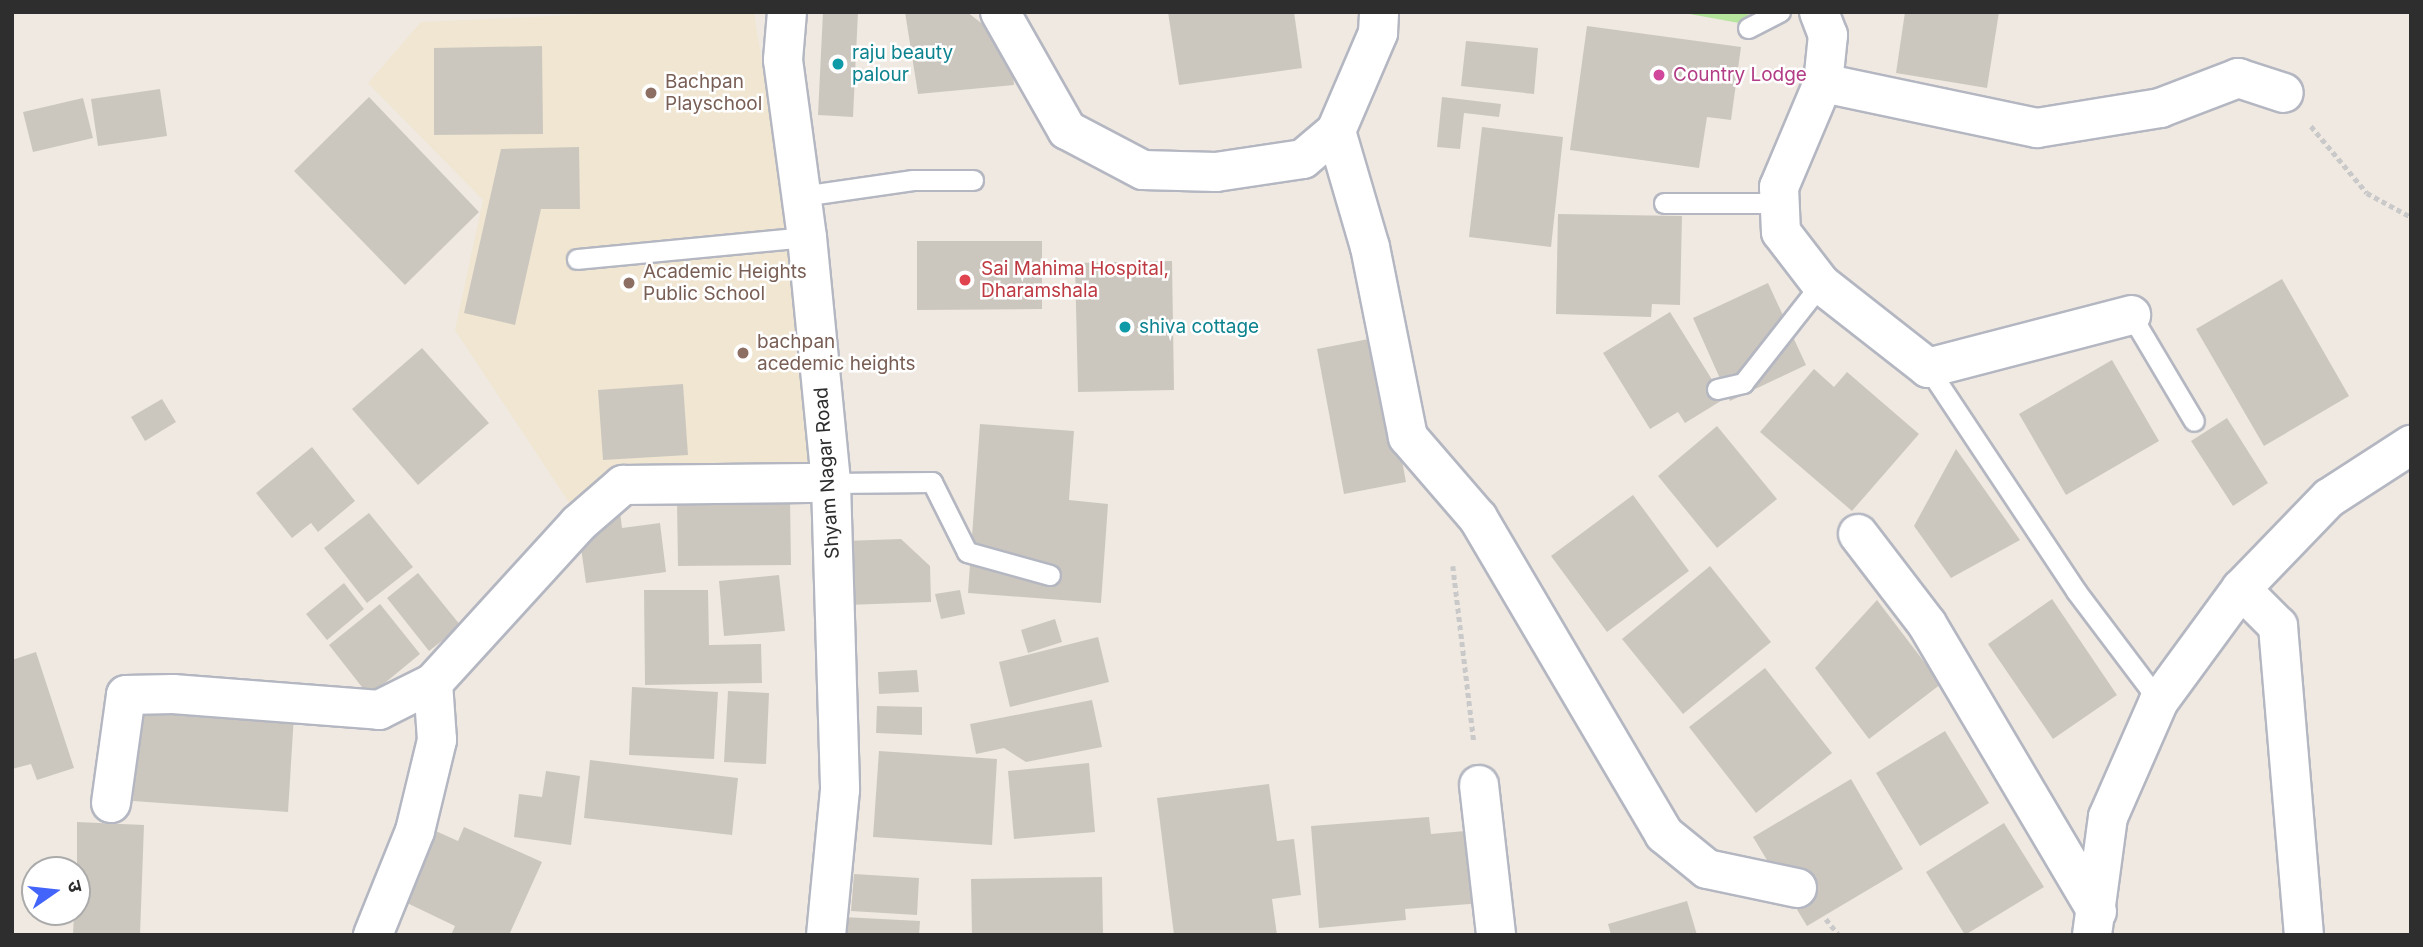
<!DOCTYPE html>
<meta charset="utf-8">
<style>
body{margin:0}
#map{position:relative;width:2423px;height:947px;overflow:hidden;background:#efe9e1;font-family:Inter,"Noto Sans Devanagari",sans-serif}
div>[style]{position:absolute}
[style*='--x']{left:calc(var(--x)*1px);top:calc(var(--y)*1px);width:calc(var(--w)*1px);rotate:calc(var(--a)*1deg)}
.education>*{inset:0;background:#f0e6d1}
.green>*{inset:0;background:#b6e59e}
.building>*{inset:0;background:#cbc7bf}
.path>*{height:4.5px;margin-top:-2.25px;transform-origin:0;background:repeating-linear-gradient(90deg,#c9c9c9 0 5px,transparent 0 8.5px)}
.roads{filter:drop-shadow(2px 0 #b4b7c1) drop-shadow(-2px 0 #b4b7c1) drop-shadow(0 2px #b4b7c1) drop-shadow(0 -2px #b4b7c1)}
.lane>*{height:19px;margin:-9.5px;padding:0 9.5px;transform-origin:9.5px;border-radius:9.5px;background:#fff}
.street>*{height:38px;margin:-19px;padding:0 19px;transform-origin:19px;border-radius:19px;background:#fff}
.secondary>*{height:38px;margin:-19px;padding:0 19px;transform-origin:19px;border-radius:19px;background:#fff}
.dots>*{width:19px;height:19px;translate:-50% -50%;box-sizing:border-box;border:4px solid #fff;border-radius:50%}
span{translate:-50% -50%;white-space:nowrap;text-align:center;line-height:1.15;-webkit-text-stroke:5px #fff;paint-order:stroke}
.culture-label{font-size:19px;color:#0d838f}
.left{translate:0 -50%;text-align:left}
.hotel-label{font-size:19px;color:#b23c85}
.education-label{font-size:19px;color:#785e54}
.health-label{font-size:19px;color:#be3a42}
.street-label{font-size:19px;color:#2e2e2e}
.frame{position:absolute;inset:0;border:14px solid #2e2e2e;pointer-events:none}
.north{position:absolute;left:21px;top:856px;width:70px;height:70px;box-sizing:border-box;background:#fff;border:2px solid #ababab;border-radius:50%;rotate:76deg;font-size:19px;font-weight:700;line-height:28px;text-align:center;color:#2e2e2e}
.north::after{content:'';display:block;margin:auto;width:24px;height:32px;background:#4264fb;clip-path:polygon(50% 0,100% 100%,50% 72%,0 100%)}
</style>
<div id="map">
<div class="education">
<div style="clip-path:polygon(640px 12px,754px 12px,789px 237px,814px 473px,576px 513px,455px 330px,483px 200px,368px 83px,421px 22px)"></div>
</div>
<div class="green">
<div style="clip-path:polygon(1679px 12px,1751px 12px,1739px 23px)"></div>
</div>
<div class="building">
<div style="clip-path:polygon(823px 12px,858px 12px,853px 117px,818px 115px)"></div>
<div style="clip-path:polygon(905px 12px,967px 12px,1011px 46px,1014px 85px,918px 94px)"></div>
<div style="clip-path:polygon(1168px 12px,1294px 12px,1302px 68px,1179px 85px)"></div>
<div style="clip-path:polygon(1905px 12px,1999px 12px,1987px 88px,1896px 73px)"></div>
<div style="clip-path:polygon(1587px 26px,1741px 47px,1731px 120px,1707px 117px,1699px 168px,1570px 150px)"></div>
<div style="clip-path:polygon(1466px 41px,1538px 48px,1534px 94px,1461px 86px)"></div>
<div style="clip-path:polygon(542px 46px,543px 134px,434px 135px,434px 48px)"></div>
<div style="clip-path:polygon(160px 89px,167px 136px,98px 146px,91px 99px)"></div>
<div style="clip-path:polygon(369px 97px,479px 212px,405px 285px,294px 171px)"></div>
<div style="clip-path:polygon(1442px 97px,1501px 104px,1499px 117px,1464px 113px,1460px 149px,1437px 147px)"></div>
<div style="clip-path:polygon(83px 98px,93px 138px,33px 152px,23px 112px)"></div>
<div style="clip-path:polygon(1482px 127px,1563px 137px,1551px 247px,1469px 237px)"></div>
<div style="clip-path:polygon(579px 147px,580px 209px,541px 209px,515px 325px,464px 313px,501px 149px)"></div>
<div style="clip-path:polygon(1558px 214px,1682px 216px,1680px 305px,1652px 304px,1651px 317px,1556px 314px)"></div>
<div style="clip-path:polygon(917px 241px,1042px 241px,1042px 309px,917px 310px)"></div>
<div style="clip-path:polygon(1172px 261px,1174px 390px,1078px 392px,1075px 263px)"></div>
<div style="clip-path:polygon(2282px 279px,2349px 396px,2264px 446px,2196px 329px)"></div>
<div style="clip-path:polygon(1768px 283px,1806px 365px,1730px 401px,1693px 318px)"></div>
<div style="clip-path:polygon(1670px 312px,1724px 399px,1685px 423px,1678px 412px,1650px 429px,1603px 353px)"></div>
<div style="clip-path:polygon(1379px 337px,1406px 482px,1344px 494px,1317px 349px)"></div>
<div style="clip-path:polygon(422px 348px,489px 423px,418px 485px,352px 409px)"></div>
<div style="clip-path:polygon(2112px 360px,2159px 441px,2066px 495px,2019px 414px)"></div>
<div style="clip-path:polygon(1814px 369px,1834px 387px,1847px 372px,1919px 434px,1852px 511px,1760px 432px)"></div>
<div style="clip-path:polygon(683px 384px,688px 455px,603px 460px,598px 390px)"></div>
<div style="clip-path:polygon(162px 399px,176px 422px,145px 441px,131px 417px)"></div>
<div style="clip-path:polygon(2227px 418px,2268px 483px,2233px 506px,2191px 441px)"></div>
<div style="clip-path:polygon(980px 424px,1074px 431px,1069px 500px,1108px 504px,1101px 603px,968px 593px)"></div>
<div style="clip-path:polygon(1717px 426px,1777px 499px,1717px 548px,1658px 476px)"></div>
<div style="clip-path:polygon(312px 447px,355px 501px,318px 532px,311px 523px,292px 538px,256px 493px)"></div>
<div style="clip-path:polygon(1956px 449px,2020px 540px,1951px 578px,1914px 526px)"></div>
<div style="clip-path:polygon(1633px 495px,1689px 571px,1607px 632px,1551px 556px)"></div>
<div style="clip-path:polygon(790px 498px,791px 565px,678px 566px,677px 499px)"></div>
<div style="clip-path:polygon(619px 503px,622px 528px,660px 523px,666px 572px,586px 583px,579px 534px)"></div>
<div style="clip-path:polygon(369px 513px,413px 567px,367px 603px,324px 548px)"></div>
<div style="clip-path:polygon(901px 539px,930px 566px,931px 602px,846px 605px,844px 541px)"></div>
<div style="clip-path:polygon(1710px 566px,1771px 642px,1683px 714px,1622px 639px)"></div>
<div style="clip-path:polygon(418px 573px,461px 626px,429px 651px,387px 598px)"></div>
<div style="clip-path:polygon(779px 575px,785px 631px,724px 636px,719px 581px)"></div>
<div style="clip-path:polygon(344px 583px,364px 609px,327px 640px,306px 614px)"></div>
<div style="clip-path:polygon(644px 590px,708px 590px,709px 645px,761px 644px,762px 683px,645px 685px)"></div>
<div style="clip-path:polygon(960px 590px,965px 614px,941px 619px,935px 594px)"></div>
<div style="clip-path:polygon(2052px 599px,2117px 695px,2053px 739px,1988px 644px)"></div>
<div style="clip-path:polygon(1877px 600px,1941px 684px,1869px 739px,1815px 668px)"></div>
<div style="clip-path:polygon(380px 604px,420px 654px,369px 696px,329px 645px)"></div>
<div style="clip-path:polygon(1055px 619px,1062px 642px,1028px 653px,1021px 630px)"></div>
<div style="clip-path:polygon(1098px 637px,1109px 682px,1010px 707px,999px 662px)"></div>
<div style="clip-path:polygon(36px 652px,74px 768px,37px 780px,31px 764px,12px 769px,12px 660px)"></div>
<div style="clip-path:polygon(1765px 668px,1832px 753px,1756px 813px,1689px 727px)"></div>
<div style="clip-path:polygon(917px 670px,919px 692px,879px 694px,878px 672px)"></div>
<div style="clip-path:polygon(632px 687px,718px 692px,714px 759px,629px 755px)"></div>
<div style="clip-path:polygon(728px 691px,769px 693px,766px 764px,724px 762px)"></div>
<div style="clip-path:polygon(1092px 700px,1102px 747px,1026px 762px,1004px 748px,976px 754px,970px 724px)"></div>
<div style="clip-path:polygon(139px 704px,294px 715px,288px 812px,133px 801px)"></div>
<div style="clip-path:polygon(877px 706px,922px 707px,922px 735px,876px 733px)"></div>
<div style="clip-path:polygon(1945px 731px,1989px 803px,1920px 846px,1876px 773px)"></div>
<div style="clip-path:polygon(879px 751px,997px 759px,992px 845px,873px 837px)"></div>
<div style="clip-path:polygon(590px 760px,738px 778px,732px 835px,584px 818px)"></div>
<div style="clip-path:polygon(1089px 763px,1095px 832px,1014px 839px,1008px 771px)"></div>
<div style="clip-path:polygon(546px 771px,580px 776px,571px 845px,514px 837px,519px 794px,542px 797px)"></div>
<div style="clip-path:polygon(1851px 779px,1903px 869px,1807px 926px,1753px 837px)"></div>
<div style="clip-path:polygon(1269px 784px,1277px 841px,1294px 839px,1301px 895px,1272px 899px,1277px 935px,1174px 935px,1157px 798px)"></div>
<div style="clip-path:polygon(1429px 817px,1431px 834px,1477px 830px,1483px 903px,1405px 909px,1406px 920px,1319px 928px,1311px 826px)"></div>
<div style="clip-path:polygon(77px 822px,144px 825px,140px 935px,73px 935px,74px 912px,77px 912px)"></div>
<div style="clip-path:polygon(2004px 823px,2044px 887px,1965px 935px,1926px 872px)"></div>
<div style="clip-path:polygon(464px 827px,542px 862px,509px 935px,451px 935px,455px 926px,405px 902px,429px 828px,458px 841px)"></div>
<div style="clip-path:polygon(854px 874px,919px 878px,917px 915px,851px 911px)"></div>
<div style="clip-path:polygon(1102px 877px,1103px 935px,972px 935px,971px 879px)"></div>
<div style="clip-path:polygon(1687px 901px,1697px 935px,1611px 935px,1608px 924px)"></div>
<div style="clip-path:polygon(843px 917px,920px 921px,919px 935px,842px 935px)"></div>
</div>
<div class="path">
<div style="--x:2311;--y:126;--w:87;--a:50.1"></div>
<div style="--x:2367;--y:193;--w:50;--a:28.6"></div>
<div style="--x:1453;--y:566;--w:177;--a:83.2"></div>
<div style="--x:1826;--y:919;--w:21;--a:51"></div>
</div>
<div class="roads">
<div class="lane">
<div style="--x:1748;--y:28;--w:36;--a:-27"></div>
<div style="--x:802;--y:196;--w:112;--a:-8.2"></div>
<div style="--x:913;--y:180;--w:60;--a:0"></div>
<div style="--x:1664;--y:203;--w:115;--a:0"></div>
<div style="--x:577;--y:259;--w:231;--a:-5.5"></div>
<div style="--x:2131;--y:315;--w:123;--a:59.3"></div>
<div style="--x:1928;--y:368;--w:268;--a:56.4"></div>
<div style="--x:2076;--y:591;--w:138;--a:53"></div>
<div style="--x:1717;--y:389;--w:27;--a:-13"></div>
<div style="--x:1743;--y:383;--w:126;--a:-51.8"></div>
<div style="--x:831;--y:483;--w:101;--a:-0.6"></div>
<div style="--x:932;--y:482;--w:78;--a:63.4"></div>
<div style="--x:967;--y:552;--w:86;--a:15.5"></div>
</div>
<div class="street">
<div style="--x:1819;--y:12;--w:25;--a:69"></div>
<div style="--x:1828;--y:35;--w:48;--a:95.9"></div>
<div style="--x:1823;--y:83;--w:113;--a:112.9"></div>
<div style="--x:1779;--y:187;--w:45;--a:87.5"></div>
<div style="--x:1781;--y:232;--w:66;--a:52.4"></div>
<div style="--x:1821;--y:284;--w:136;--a:38.1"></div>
<div style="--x:1928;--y:368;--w:210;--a:-14.6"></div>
<div style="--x:1823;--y:83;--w:219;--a:11.9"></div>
<div style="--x:2037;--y:128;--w:125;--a:-9.2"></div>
<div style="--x:2160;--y:108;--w:84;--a:-21"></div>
<div style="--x:2238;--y:78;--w:48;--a:18.1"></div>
<div style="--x:1336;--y:131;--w:121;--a:73.7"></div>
<div style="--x:1370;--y:247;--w:194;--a:78.7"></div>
<div style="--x:1408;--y:437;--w:107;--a:49.2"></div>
<div style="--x:1478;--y:518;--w:367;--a:59.5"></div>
<div style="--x:1664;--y:834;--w:55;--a:39.1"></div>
<div style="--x:1707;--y:869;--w:92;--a:11.9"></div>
<div style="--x:1858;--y:534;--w:113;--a:52.5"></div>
<div style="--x:1927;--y:624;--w:334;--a:59.4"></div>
<div style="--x:2241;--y:589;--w:52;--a:45"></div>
<div style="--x:2278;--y:626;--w:310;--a:85.2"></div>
<div style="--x:1479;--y:785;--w:151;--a:83.5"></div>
<div style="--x:111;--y:803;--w:109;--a:-82.1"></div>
<div style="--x:126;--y:695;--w:47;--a:-1.2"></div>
<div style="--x:173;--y:694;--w:207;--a:4.4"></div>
<div style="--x:379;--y:710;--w:60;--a:-26.6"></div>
<div style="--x:433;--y:683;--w:215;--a:-47.6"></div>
<div style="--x:578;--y:524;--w:60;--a:-40.9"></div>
<div style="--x:623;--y:485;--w:208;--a:-0.6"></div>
<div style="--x:373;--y:935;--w:112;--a:-68"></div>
<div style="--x:415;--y:831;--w:94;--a:-76.4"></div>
<div style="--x:437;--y:740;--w:57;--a:-94"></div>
<div style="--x:2092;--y:935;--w:119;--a:-82.3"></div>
<div style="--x:2108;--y:817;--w:127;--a:-66.3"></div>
<div style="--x:2159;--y:701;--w:139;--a:-53.8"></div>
<div style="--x:2241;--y:589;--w:127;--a:-46"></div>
<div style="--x:2329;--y:498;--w:98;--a:-32.9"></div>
</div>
<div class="secondary">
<div style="--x:787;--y:12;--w:48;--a:94.8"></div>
<div style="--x:783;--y:60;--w:179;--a:82.3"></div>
<div style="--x:807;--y:237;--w:247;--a:84.4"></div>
<div style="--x:831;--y:483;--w:307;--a:88.3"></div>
<div style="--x:840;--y:790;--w:146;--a:95.5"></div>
<div style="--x:1000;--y:12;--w:136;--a:60.4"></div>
<div style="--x:1067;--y:130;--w:86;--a:27.8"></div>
<div style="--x:1143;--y:170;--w:73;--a:1.6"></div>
<div style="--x:1216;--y:172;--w:88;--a:-8.5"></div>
<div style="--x:1303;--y:159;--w:43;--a:-40.3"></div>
<div style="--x:1336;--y:131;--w:107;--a:-66.8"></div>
<div style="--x:1378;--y:33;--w:21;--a:-87"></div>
</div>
</div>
<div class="dots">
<div style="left:838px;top:64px;background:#0f9aa8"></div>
<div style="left:1659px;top:75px;background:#d1479c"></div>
<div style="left:651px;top:93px;background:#8d6e63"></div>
<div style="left:965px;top:280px;background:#e0444e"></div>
<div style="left:629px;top:283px;background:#8d6e63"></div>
<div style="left:1125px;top:327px;background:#0f9aa8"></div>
<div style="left:743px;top:353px;background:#8d6e63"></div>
</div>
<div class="culture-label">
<span class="left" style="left:852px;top:64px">raju beauty<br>palour</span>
<span class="left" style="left:1139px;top:327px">shiva cottage</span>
</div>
<div class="hotel-label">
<span class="left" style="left:1673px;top:75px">Country Lodge</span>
</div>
<div class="education-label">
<span class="left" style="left:665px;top:93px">Bachpan<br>Playschool</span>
<span class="left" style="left:643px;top:283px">Academic Heights<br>Public School</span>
<span class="left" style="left:757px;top:353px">bachpan<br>acedemic heights</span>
</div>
<div class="health-label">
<span class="left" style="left:981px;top:280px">Sai Mahima Hospital,<br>Dharamshala</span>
</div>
<div class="street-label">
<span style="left:827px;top:473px;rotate:-94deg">Shyam Nagar Road</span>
</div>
<div class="frame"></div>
<div class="north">उ</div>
</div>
